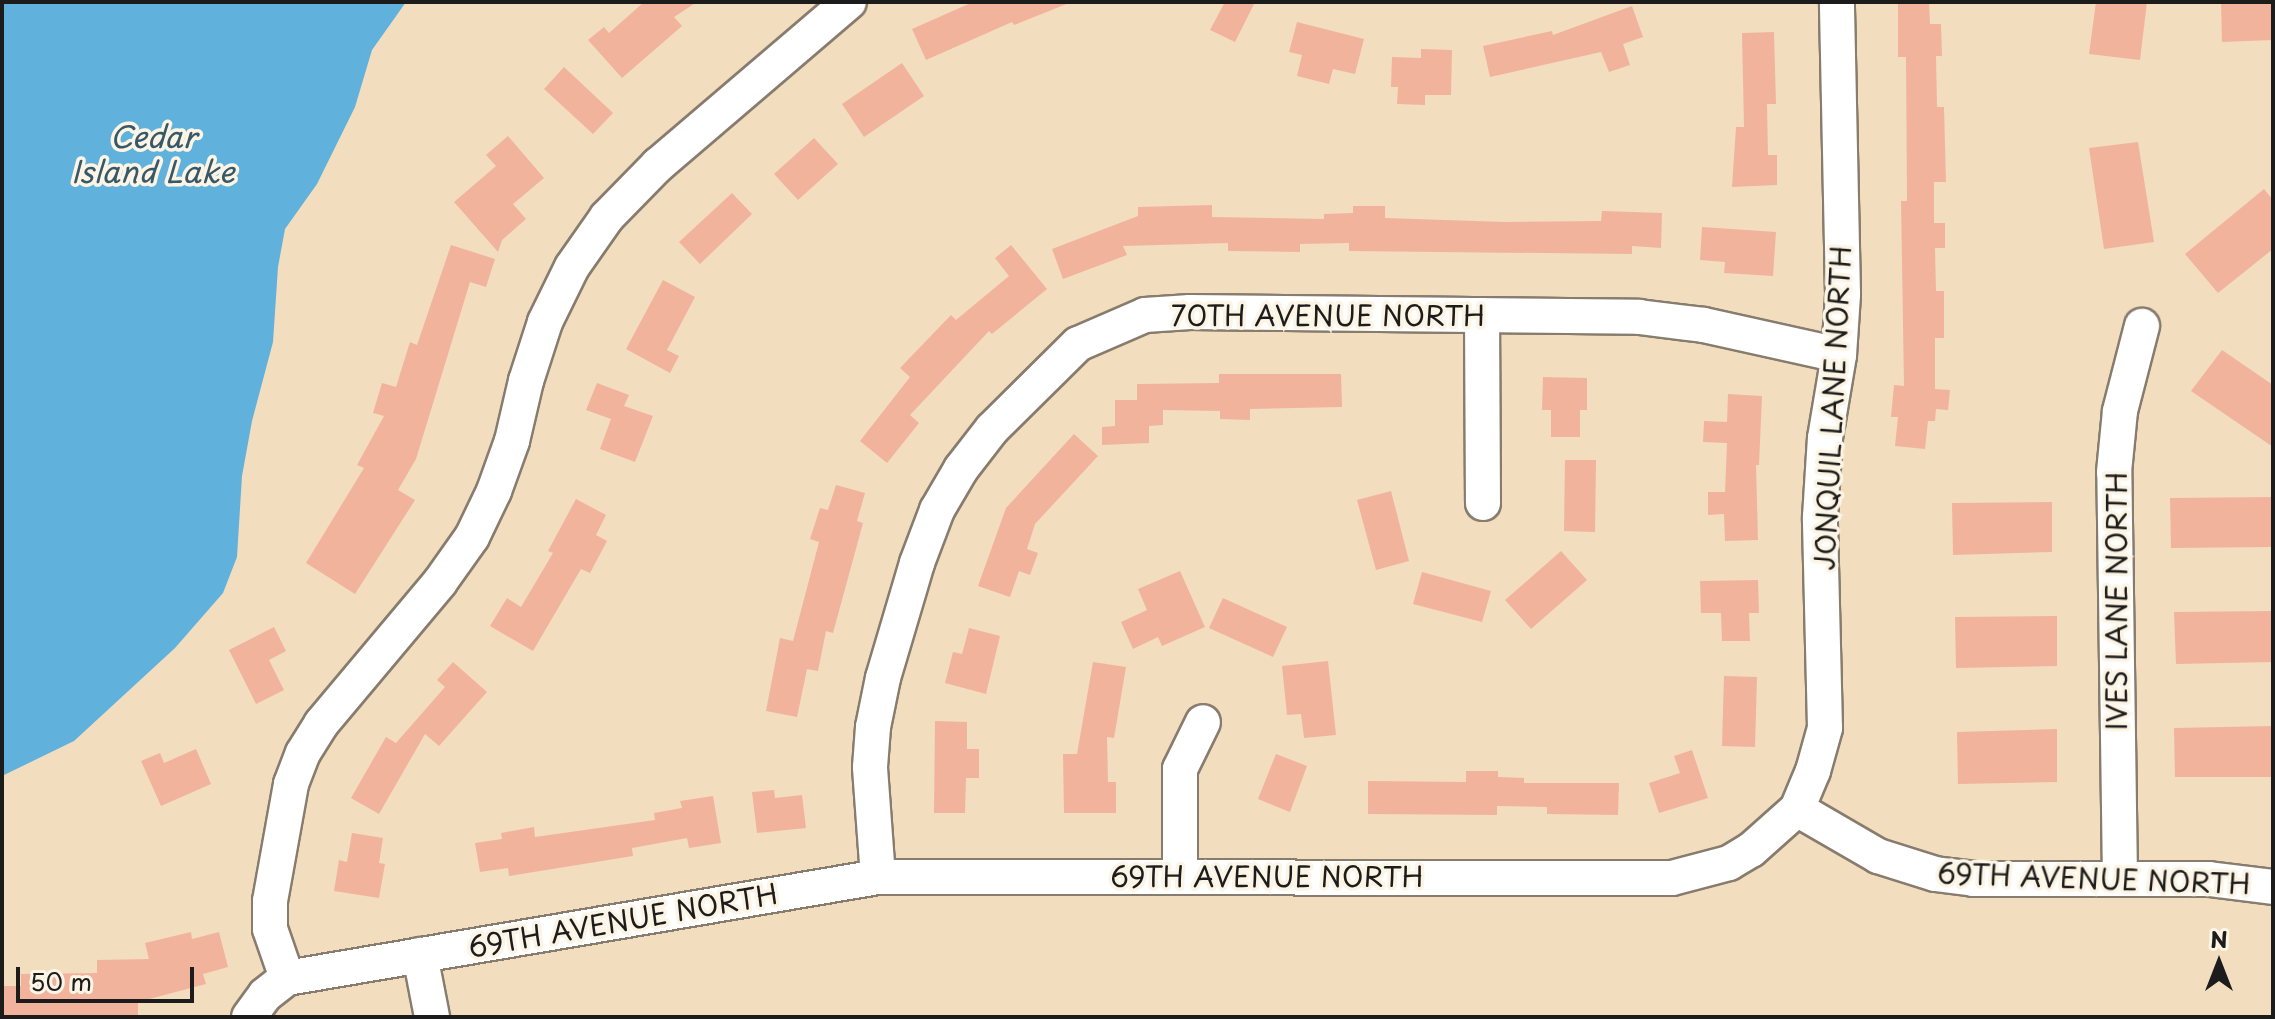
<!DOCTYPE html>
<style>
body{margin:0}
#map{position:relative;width:2275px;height:1019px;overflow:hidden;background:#f2ddbf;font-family:"Playpen Sans",sans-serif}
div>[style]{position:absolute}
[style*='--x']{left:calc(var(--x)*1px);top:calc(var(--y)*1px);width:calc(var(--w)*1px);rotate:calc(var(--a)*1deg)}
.water>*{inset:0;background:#60b1db}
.building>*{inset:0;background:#f2b39d}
.roads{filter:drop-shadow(2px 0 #877c6e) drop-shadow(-2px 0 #877c6e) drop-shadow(0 2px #877c6e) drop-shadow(0 -2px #877c6e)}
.minor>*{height:34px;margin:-17px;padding:0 17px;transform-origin:17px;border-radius:17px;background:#fff}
span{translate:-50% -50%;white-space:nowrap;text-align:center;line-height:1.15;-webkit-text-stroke:7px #fcf5e5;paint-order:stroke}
.street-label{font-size:28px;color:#1c1c1c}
.water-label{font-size:30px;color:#375868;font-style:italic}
.frame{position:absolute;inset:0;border:4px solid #1c1c1c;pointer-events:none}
.north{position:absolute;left:2179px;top:923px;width:80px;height:80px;-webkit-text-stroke:6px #fcf5e5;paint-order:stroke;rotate:0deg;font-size:22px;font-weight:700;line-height:32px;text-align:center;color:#1c1c1c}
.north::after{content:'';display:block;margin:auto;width:28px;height:36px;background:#1c1c1c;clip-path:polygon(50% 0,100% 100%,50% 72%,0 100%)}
.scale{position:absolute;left:16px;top:967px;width:178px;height:36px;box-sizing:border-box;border:4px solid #1c1c1c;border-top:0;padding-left:10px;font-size:24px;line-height:28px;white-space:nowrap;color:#1c1c1c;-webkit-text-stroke:6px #fcf5e5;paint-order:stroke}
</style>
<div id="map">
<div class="water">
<div style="clip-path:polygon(2px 2px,406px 2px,372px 50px,355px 107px,317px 184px,285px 229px,278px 267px,273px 342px,252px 421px,242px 476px,237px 557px,223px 593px,175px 648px,74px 741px,4px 775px)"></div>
</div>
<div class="building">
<div style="clip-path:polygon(644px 2px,697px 2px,674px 17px,682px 26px,622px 78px,588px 40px,604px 27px,609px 33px)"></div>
<div style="clip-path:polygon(973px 2px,1069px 2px,1069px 3px,1014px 25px,1012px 22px,926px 60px,912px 29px)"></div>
<div style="clip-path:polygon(1225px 2px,1255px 2px,1235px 42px,1210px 30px)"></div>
<div style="clip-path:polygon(1898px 2px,1929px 2px,1930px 24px,1941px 24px,1942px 56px,1936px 56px,1937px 107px,1944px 107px,1946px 182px,1934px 182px,1934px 223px,1945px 223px,1945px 248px,1935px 248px,1936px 291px,1944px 291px,1944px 338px,1935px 338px,1935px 389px,1950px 390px,1948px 410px,1936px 409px,1935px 421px,1928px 421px,1925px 449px,1895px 446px,1898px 417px,1891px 417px,1894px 385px,1904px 386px,1901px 201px,1907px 201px,1906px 57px,1898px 57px)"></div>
<div style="clip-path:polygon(2096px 2px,2147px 2px,2140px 60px,2089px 54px)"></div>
<div style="clip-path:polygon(2221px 2px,2273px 2px,2273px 40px,2222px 42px)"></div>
<div style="clip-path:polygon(1632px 6px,1643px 37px,1623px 44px,1630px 65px,1609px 72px,1601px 52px,1490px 77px,1483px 46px,1552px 31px,1553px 35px)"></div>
<div style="clip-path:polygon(1297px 22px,1364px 39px,1355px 74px,1333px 69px,1329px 84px,1297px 76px,1302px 55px,1289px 52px)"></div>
<div style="clip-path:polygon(1774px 32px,1776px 104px,1767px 104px,1768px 155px,1777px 155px,1777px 185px,1732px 187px,1736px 127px,1744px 127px,1742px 33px)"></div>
<div style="clip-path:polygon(1421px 49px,1452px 50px,1451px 95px,1425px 95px,1425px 105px,1397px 104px,1398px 87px,1391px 87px,1392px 57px,1421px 58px)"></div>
<div style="clip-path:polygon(902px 63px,924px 96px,864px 137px,842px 104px)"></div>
<div style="clip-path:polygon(564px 67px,613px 113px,593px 134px,544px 89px)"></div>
<div style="clip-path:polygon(508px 136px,544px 178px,513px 204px,526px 219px,502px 240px,498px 252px,454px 202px,496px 166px,486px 155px)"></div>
<div style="clip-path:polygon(814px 138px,838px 164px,798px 200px,774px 174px)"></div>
<div style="clip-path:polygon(2138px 142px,2154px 242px,2104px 249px,2089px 148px)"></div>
<div style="clip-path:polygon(2264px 189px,2273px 200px,2273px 249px,2218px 293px,2185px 254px)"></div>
<div style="clip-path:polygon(732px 193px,752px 214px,700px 264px,679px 242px)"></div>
<div style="clip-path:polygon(1212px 205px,1212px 217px,1324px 219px,1324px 214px,1353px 213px,1353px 206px,1385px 206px,1385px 218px,1505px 222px,1601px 221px,1602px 211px,1662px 213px,1661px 248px,1632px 246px,1632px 254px,1349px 251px,1349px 243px,1300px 244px,1300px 252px,1228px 251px,1228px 243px,1123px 246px,1127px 255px,1063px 279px,1052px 249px,1138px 216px,1138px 207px)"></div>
<div style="clip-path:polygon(1702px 227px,1776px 232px,1773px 276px,1724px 273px,1725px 262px,1700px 260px)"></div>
<div style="clip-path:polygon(451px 245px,495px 259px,486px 287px,470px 282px,416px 459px,398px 490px,415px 500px,355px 594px,306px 563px,364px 468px,357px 465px,384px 416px,373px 413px,382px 383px,396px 387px,410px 342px,417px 345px)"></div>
<div style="clip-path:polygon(1011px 245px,1047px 289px,992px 334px,989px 331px,910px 415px,919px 423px,887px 463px,860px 441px,910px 377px,900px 368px,951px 315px,956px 320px,1009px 276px,995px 258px)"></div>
<div style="clip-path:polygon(663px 280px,695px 297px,667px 350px,679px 356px,670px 373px,626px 349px)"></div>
<div style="clip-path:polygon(2222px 350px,2273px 385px,2273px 447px,2191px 391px)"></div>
<div style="clip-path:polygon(1219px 374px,1341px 374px,1342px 407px,1250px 409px,1250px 420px,1220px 419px,1220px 411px,1163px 410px,1163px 425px,1149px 426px,1149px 443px,1102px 445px,1102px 427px,1115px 426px,1115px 400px,1137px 400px,1137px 384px,1219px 383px)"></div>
<div style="clip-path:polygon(1543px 377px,1587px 378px,1587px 410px,1580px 410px,1580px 437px,1551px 437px,1551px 410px,1542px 410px)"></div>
<div style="clip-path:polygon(597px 383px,629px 395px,624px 406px,653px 416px,635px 462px,600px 449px,611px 419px,586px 410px)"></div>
<div style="clip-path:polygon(1728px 394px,1762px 396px,1759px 465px,1756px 465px,1758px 540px,1725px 541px,1724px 514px,1708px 515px,1708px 492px,1725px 492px,1727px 443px,1703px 442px,1704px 421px,1727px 422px)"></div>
<div style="clip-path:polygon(1074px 434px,1098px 456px,1035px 524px,1027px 549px,1038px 553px,1030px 575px,1019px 571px,1010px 597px,978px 586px,1006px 508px)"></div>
<div style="clip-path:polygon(1565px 460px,1596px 460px,1595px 532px,1564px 531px)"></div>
<div style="clip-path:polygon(836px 485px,865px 493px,857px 521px,863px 523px,833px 633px,826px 631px,818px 671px,807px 669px,797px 717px,766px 711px,780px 638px,793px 641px,819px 542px,810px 539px,820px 508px,828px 510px)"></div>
<div style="clip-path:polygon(1391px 491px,1409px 561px,1376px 570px,1357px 500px)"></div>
<div style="clip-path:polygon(2273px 497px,2273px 547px,2171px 548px,2170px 498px)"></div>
<div style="clip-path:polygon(576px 499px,606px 515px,596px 535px,607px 541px,590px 573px,581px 569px,533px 651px,490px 626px,507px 598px,521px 607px,553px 553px,548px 551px)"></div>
<div style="clip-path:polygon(2052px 502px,2052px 552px,1953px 555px,1952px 503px)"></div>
<div style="clip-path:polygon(1561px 551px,1587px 580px,1531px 629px,1505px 600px)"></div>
<div style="clip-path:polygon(1180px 571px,1205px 627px,1162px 646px,1158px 637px,1133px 649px,1121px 622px,1147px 610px,1138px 589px)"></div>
<div style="clip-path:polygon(1422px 572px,1491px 591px,1482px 622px,1413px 604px)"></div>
<div style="clip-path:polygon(1758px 580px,1759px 613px,1749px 613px,1750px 641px,1722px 641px,1721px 613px,1701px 613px,1700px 581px)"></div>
<div style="clip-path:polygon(1223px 598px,1287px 627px,1273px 657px,1209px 628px)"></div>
<div style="clip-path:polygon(2273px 611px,2273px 662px,2176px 664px,2174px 612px)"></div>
<div style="clip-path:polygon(2057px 616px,2057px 666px,1956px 668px,1955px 617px)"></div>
<div style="clip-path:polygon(274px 627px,286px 651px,269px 660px,284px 690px,256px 704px,229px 650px)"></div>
<div style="clip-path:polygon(969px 628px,1000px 636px,986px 694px,945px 683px,953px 652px,962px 654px)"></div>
<div style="clip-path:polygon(1328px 661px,1336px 735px,1304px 738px,1301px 714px,1287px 715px,1282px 666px)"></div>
<div style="clip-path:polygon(453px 662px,487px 692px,439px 746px,425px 734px,379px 814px,351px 798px,386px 737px,396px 743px,445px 687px,437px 680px)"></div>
<div style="clip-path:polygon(1093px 662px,1126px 667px,1114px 738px,1107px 737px,1108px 782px,1116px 782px,1116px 813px,1064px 813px,1063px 754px,1077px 754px)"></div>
<div style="clip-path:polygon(1724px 676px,1757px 677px,1755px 747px,1722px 746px)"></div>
<div style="clip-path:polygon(935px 721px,967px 722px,967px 749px,979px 749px,979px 778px,966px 778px,965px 813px,934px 813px)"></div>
<div style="clip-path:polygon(2273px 726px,2273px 777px,2175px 777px,2174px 728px)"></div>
<div style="clip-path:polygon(2057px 729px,2057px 782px,1958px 784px,1957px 732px)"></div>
<div style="clip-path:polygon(196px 749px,211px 784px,161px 806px,141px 761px,160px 753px,164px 763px)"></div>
<div style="clip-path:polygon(1692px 750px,1708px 798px,1659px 813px,1649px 783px,1680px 773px,1674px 756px)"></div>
<div style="clip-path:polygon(1276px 754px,1307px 766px,1290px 812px,1258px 799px)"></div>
<div style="clip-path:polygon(1466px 771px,1498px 771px,1498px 777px,1524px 778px,1524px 783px,1619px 783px,1618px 815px,1547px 814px,1547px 807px,1497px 806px,1497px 815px,1368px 814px,1368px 781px,1466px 782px)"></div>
<div style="clip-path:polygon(774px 790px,775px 798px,802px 795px,806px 828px,757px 833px,752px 792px)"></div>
<div style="clip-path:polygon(713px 796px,721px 843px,689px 848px,687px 838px,632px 848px,633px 856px,509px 876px,508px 868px,480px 872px,475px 843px,502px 839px,501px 833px,534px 827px,535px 837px,655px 820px,654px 813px,682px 808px,680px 801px)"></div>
<div style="clip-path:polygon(352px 833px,383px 838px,379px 863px,385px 864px,379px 898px,334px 891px,339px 860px,347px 862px)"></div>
<div style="clip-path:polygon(191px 932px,192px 939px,219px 932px,228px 967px,203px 974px,206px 984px,138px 1002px,138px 1017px,2px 1017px,2px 986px,21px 986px,21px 974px,97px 973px,97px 960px,149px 959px,145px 943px)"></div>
</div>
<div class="roads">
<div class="minor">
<div style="--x:1482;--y:315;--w:188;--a:89.7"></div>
<div style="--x:1797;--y:809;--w:94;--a:30.1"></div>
<div style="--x:1878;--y:856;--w:60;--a:17.5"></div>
<div style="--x:1935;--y:874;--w:38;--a:7"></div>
<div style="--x:1973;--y:879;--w:236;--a:0"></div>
<div style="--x:2209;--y:879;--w:64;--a:7.1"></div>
<div style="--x:1180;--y:876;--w:107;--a:-90"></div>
<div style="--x:1180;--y:769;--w:52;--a:-63.9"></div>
<div style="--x:878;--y:877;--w:110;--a:-94.2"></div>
<div style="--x:870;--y:767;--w:40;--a:-85.7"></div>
<div style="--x:873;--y:727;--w:50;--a:-78.5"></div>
<div style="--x:883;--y:678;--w:120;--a:-73.5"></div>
<div style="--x:917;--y:563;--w:57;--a:-69.3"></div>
<div style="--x:937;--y:510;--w:48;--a:-59.7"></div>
<div style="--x:961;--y:469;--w:51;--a:-52.2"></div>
<div style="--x:992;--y:429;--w:121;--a:-44.7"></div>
<div style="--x:1078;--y:344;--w:73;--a:-23.4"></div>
<div style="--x:1145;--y:315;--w:45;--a:-3.8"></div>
<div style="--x:1190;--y:312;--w:449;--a:0.6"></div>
<div style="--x:1639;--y:317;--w:65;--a:7"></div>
<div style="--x:1704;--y:325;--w:138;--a:12.5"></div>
<div style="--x:2120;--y:879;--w:407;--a:-90.8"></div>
<div style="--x:2114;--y:472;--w:61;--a:-84.4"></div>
<div style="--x:2120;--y:411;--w:88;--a:-75.5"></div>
<div style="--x:420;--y:955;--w:63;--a:79"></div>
<div style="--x:287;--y:978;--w:52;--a:-109.1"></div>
<div style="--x:270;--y:929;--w:28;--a:-90"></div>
<div style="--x:270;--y:901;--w:119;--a:-79.8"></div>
<div style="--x:291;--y:784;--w:33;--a:-69"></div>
<div style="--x:303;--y:753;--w:34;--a:-58"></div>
<div style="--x:321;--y:724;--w:185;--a:-50"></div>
<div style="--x:440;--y:582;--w:55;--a:-54.6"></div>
<div style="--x:472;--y:537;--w:51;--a:-64.4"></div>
<div style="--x:494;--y:491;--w:53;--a:-70.2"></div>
<div style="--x:512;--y:441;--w:62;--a:-76.9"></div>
<div style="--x:526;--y:381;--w:62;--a:-72.1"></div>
<div style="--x:545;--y:322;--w:61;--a:-63.9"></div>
<div style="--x:572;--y:267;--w:61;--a:-55"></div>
<div style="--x:607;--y:217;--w:73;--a:-45.6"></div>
<div style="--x:658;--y:165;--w:251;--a:-40.5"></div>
<div style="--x:249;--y:1017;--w:27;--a:-54"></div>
<div style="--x:265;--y:995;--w:28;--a:-38"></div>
<div style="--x:287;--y:978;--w:600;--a:-9.7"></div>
<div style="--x:878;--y:877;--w:794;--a:0.07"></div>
<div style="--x:1672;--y:878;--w:59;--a:-14.7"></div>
<div style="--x:1729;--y:863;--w:26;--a:-31"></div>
<div style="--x:1751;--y:850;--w:62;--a:-41.7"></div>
<div style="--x:1797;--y:809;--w:41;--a:-67.2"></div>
<div style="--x:1813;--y:771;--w:45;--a:-74.4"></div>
<div style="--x:1825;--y:728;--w:211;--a:-91.4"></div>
<div style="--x:1820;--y:517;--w:79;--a:-86.4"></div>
<div style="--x:1825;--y:438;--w:84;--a:-80.4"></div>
<div style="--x:1839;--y:355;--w:61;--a:-86.2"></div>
<div style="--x:1843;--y:294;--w:292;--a:-91.2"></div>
</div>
</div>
<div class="street-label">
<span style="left:1328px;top:315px">70TH AVENUE NORTH</span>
<span style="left:1832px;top:408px;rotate:-87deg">JONQUIL LANE NORTH</span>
<span style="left:2116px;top:601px;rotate:-90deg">IVES LANE NORTH</span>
<span style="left:1267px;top:876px">69TH AVENUE NORTH</span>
<span style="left:2094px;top:878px;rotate:2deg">69TH AVENUE NORTH</span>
<span style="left:623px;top:920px;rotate:-10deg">69TH AVENUE NORTH</span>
</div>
<div class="water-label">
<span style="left:153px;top:153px">Cedar<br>Island Lake</span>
</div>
<div class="frame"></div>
<div class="north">N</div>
<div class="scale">50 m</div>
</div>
